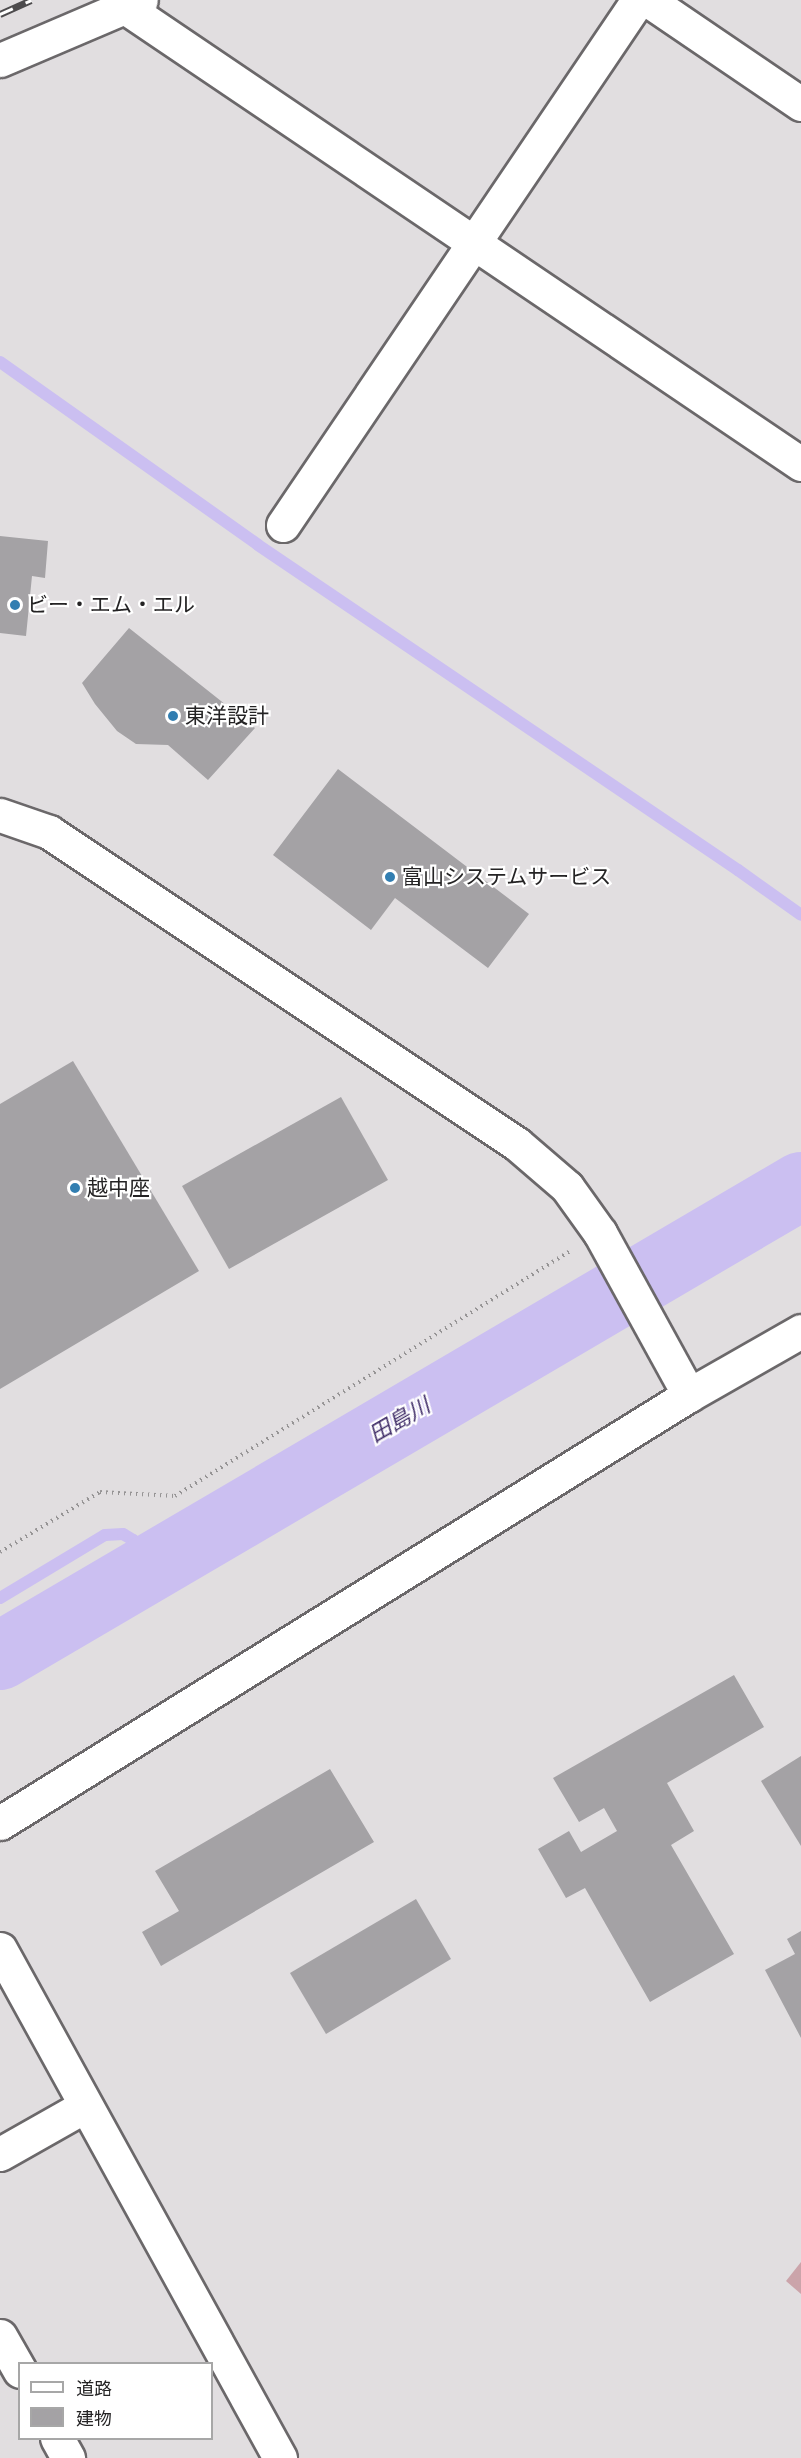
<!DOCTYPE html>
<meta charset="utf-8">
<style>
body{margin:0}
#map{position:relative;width:801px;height:2458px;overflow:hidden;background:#e1dee0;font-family:"Nunito Sans","Noto Sans JP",sans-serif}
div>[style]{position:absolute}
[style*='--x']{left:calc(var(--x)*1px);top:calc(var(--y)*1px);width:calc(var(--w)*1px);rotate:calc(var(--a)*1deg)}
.green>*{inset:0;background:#cba4aa}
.stream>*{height:12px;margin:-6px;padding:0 6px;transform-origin:6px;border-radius:6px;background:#cbbff1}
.river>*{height:68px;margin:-34px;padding:0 34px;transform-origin:34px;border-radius:34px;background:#cbbff1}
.building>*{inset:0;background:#a4a2a5}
.path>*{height:4px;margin-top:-2px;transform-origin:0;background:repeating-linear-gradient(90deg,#969495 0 1.5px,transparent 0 6px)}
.roads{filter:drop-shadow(2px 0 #6b686a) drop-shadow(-2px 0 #6b686a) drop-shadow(0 2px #6b686a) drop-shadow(0 -2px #6b686a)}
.minor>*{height:33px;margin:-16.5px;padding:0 16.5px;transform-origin:16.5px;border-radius:16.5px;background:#fff}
.rail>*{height:7px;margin-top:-3.5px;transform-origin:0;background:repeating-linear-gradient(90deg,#fff 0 14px,#4d4b4d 0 28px);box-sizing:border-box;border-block:2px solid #4d4b4d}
.dots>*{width:16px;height:16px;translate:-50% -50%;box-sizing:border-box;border:3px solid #fff;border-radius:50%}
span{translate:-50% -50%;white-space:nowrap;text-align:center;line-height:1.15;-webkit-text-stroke:4.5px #fff;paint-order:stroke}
.poi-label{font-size:21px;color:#242324}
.left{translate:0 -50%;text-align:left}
.water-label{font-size:22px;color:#412e69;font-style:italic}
.legend{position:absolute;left:18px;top:2362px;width:195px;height:78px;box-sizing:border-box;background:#fff;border:2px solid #a7a7a7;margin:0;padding:8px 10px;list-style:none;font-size:18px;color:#242324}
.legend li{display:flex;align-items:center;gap:12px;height:30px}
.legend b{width:30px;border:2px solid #a7a7a7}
</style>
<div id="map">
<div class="green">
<div style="clip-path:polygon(801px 2262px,801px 2294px,786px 2281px)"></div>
</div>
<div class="stream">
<div style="--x:0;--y:362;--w:316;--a:35.3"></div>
<div style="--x:258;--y:545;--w:580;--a:34.1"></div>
<div style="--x:738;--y:870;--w:77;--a:35.5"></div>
<div style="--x:0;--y:1598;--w:122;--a:-31"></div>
<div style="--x:105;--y:1535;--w:18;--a:-3"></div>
<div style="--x:123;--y:1534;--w:12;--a:31"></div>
<div style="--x:133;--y:1540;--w:33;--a:55"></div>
</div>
<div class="river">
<div style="--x:0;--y:1656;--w:929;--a:-30.4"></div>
</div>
<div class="building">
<div style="clip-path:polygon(0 536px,48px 541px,45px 578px,32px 576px,26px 636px,0 633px)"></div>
<div style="clip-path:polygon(129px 628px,255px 728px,208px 780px,168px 745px,136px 744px,117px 731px,95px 704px,82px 683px)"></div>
<div style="clip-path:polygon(338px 769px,529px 914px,488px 968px,395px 898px,371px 930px,273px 855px)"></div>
<div style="clip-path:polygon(73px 1061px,199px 1271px,0 1389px,0 1104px)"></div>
<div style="clip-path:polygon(341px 1097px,388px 1180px,229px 1269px,182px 1186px)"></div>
<div style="clip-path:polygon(734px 1675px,764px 1727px,667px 1783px,694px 1831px,671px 1845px,734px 1954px,650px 2002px,585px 1888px,566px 1898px,538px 1849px,569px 1831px,581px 1852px,617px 1831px,604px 1808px,579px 1822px,553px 1778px)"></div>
<div style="clip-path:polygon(801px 1756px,801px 1846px,761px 1781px)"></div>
<div style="clip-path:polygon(330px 1769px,374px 1842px,161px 1966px,142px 1932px,179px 1911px,155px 1871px)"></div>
<div style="clip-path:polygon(416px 1899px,451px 1959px,326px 2034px,290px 1973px)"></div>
<div style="clip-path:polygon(801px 1931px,801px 2038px,765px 1970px,795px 1954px,787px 1939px)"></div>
</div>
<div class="path">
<div style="--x:0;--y:1552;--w:117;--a:-31"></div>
<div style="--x:100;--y:1492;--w:75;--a:3.1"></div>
<div style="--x:175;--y:1496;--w:465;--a:-31.8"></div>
</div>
<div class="roads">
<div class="minor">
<div style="--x:648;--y:0;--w:185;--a:34.2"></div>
<div style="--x:125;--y:7;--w:816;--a:34.06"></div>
<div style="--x:0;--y:60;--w:153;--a:-23.1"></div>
<div style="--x:283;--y:525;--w:634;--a:-55.93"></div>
<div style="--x:0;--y:815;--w:52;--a:19.1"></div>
<div style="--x:49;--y:832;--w:562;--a:33.69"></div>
<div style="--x:517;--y:1144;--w:66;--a:40.7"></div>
<div style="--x:567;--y:1187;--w:57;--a:54.3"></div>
<div style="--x:600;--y:1233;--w:185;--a:61.2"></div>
<div style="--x:0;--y:1823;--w:811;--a:-31.85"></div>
<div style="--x:689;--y:1395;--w:129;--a:-29.7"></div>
<div style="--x:0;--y:1949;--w:581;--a:61.18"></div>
<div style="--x:0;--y:2154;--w:98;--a:-29.5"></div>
<div style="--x:0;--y:2336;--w:40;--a:60.3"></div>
<div style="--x:57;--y:2438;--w:23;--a:61"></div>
</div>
</div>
<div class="rail">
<div style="--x:0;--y:14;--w:34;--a:-24"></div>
</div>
<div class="dots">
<div style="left:15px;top:605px;background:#327eb1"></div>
<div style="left:173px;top:716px;background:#327eb1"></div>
<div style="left:390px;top:877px;background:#327eb1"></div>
<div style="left:75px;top:1188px;background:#327eb1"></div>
</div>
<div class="poi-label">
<span class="left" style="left:27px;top:605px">ビー・エム・エル</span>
<span class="left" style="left:185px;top:716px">東洋設計</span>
<span class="left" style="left:402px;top:877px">富山システムサービス</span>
<span class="left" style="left:87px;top:1188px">越中座</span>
</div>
<div class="water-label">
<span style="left:400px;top:1421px;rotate:-30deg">田島川</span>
</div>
<ul class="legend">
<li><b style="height:8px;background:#fff"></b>道路</li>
<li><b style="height:16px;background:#a4a2a5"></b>建物</li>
</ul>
</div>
